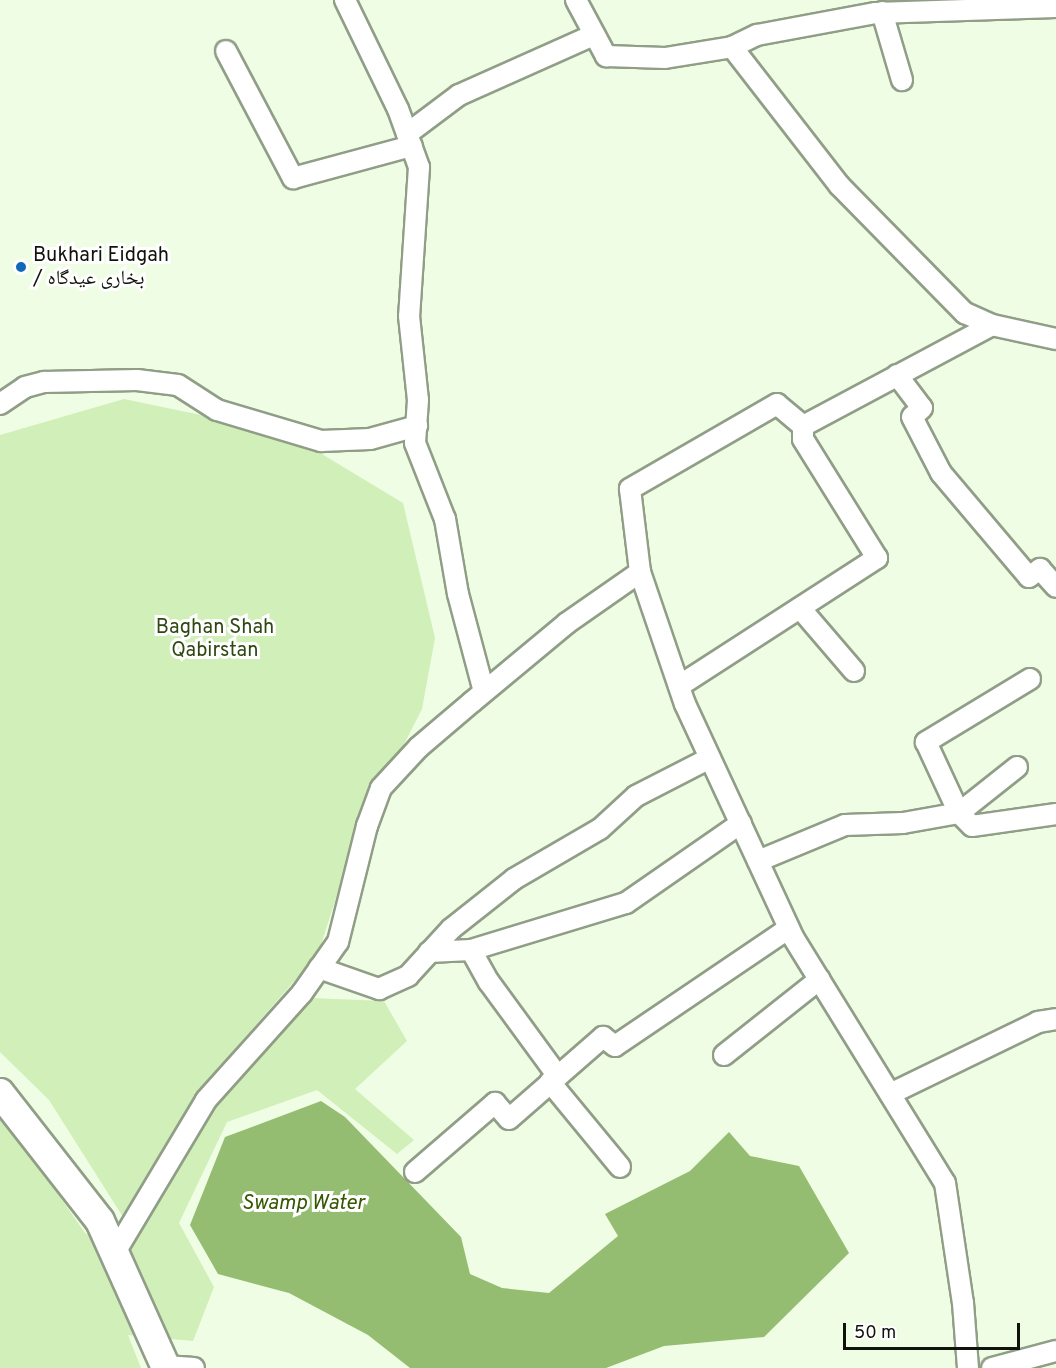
<!DOCTYPE html>
<meta charset="utf-8">
<style>
body{margin:0}
#map{position:relative;width:1056px;height:1368px;overflow:hidden;background:#effde4;font-family:Overpass,"Noto Naskh Arabic",sans-serif}
div>[style]{position:absolute}
[style*='--x']{left:calc(var(--x)*1px);top:calc(var(--y)*1px);width:calc(var(--w)*1px);rotate:calc(var(--a)*1deg)}
.green>*{inset:0;background:#d1efb8}
.water>*{inset:0;background:#95bd71}
.roads{filter:drop-shadow(2px 0 #919e87) drop-shadow(-2px 0 #919e87) drop-shadow(0 2px #919e87) drop-shadow(0 -2px #919e87)}
.street>*{height:20px;margin:-10px;padding:0 10px;transform-origin:10px;border-radius:10px;background:#fff}
.secondary>*{height:28px;margin:-14px;padding:0 14px;transform-origin:14px;border-radius:14px;background:#fff}
.dots>*{width:16px;height:16px;translate:-50% -50%;box-sizing:border-box;border:3px solid #fff;border-radius:50%}
span{translate:-50% -50%;white-space:nowrap;text-align:center;line-height:1.15;-webkit-text-stroke:6px #fff;paint-order:stroke}
.poi-label{font-size:20px;color:#0f130b}
.left{translate:0 -50%;text-align:left}
.park-label{font-size:20px;color:#2f4812}
.water-label{font-size:21px;color:#345700;font-style:italic}
.scale{position:absolute;left:843px;top:1323px;width:177px;height:27px;box-sizing:border-box;border:3px solid #0f130b;border-top:0;padding-left:8px;font-size:18px;line-height:21px;white-space:nowrap;color:#0f130b;-webkit-text-stroke:4px #fff;paint-order:stroke}
</style>
<div id="map">
<div class="green">
<div style="clip-path:polygon(124px 399px,287px 433px,403px 503px,435px 638px,422px 709px,396px 760px,372px 786px,318px 954px,211px 1076px,123px 1217px,49px 1100px,0 1052px,0 435px)"></div>
<div style="clip-path:polygon(310px 998px,384px 1001px,407px 1041px,355px 1089px,414px 1140px,397px 1154px,317px 1090px,227px 1122px,179px 1223px,214px 1287px,193px 1341px,128px 1335px,141px 1368px,0 1368px,0 1111px,85px 1233px,127px 1253px,206px 1116px,259px 1060px)"></div>
</div>
<div class="water">
<div style="clip-path:polygon(321px 1101px,345px 1117px,461px 1237px,470px 1274px,502px 1288px,549px 1293px,618px 1236px,605px 1214px,690px 1171px,729px 1132px,750px 1156px,799px 1166px,849px 1253px,764px 1337px,664px 1346px,606px 1368px,410px 1368px,368px 1335px,289px 1293px,218px 1274px,190px 1225px,225px 1137px)"></div>
</div>
<div class="roads">
<div class="street">
<div style="--x:345;--y:0;--w:121;--a:64.1"></div>
<div style="--x:398;--y:109;--w:62;--a:70.1"></div>
<div style="--x:419;--y:167;--w:149;--a:93.8"></div>
<div style="--x:409;--y:316;--w:84;--a:83.9"></div>
<div style="--x:418;--y:400;--w:43;--a:94"></div>
<div style="--x:415;--y:443;--w:82;--a:68.5"></div>
<div style="--x:445;--y:519;--w:76;--a:80.2"></div>
<div style="--x:458;--y:594;--w:101;--a:75.1"></div>
<div style="--x:576;--y:0;--w:64;--a:61.8"></div>
<div style="--x:606;--y:56;--w:59;--a:1.9"></div>
<div style="--x:665;--y:58;--w:68;--a:-9.3"></div>
<div style="--x:732;--y:47;--w:28;--a:-26"></div>
<div style="--x:757;--y:35;--w:121;--a:-10.5"></div>
<div style="--x:876;--y:13;--w:180;--a:-1.9"></div>
<div style="--x:882;--y:12;--w:71;--a:73.6"></div>
<div style="--x:732;--y:47;--w:175;--a:52.2"></div>
<div style="--x:839;--y:185;--w:180;--a:45.5"></div>
<div style="--x:965;--y:313;--w:30;--a:24"></div>
<div style="--x:992;--y:325;--w:66;--a:12.3"></div>
<div style="--x:226;--y:51;--w:144;--a:62.2"></div>
<div style="--x:293;--y:178;--w:123;--a:-15.1"></div>
<div style="--x:407;--y:134;--w:65;--a:-36.9"></div>
<div style="--x:459;--y:95;--w:148;--a:-24"></div>
<div style="--x:897;--y:375;--w:41;--a:52.9"></div>
<div style="--x:922;--y:408;--w:13;--a:138"></div>
<div style="--x:912;--y:417;--w:63;--a:62.6"></div>
<div style="--x:941;--y:473;--w:136;--a:49.8"></div>
<div style="--x:1029;--y:577;--w:14;--a:-36"></div>
<div style="--x:1040;--y:569;--w:24;--a:48"></div>
<div style="--x:0;--y:404;--w:30;--a:-34"></div>
<div style="--x:25;--y:387;--w:20;--a:-15"></div>
<div style="--x:44;--y:382;--w:93;--a:-1.2"></div>
<div style="--x:137;--y:380;--w:41;--a:7"></div>
<div style="--x:178;--y:385;--w:46;--a:32.7"></div>
<div style="--x:217;--y:410;--w:109;--a:16.6"></div>
<div style="--x:321;--y:441;--w:49;--a:-2.3"></div>
<div style="--x:370;--y:439;--w:49;--a:-15.5"></div>
<div style="--x:803;--y:426;--w:214;--a:-28.1"></div>
<div style="--x:800;--y:608;--w:83;--a:49.4"></div>
<div style="--x:1030;--y:679;--w:122;--a:148.8"></div>
<div style="--x:926;--y:742;--w:78;--a:65.1"></div>
<div style="--x:959;--y:813;--w:18;--a:45"></div>
<div style="--x:972;--y:826;--w:85;--a:-8.1"></div>
<div style="--x:679;--y:686;--w:236;--a:-32.9"></div>
<div style="--x:877;--y:558;--w:140;--a:-121.9"></div>
<div style="--x:803;--y:439;--w:13;--a:-90"></div>
<div style="--x:803;--y:426;--w:34;--a:-140"></div>
<div style="--x:777;--y:404;--w:170;--a:150"></div>
<div style="--x:630;--y:489;--w:84;--a:83.1"></div>
<div style="--x:640;--y:572;--w:139;--a:71.2"></div>
<div style="--x:685;--y:704;--w:257;--a:65.1"></div>
<div style="--x:793;--y:937;--w:289;--a:58.3"></div>
<div style="--x:945;--y:1183;--w:121;--a:81.5"></div>
<div style="--x:963;--y:1303;--w:65;--a:85.6"></div>
<div style="--x:758;--y:861;--w:94;--a:-22.5"></div>
<div style="--x:845;--y:825;--w:58;--a:-2"></div>
<div style="--x:903;--y:823;--w:57;--a:-10.1"></div>
<div style="--x:959;--y:813;--w:74;--a:-38.4"></div>
<div style="--x:471;--y:950;--w:37;--a:61"></div>
<div style="--x:489;--y:982;--w:115;--a:53.8"></div>
<div style="--x:429;--y:952;--w:42;--a:-2.7"></div>
<div style="--x:471;--y:950;--w:162;--a:-16.9"></div>
<div style="--x:626;--y:903;--w:140;--a:-34.8"></div>
<div style="--x:319;--y:968;--w:64;--a:19.3"></div>
<div style="--x:379;--y:989;--w:32;--a:-24"></div>
<div style="--x:408;--y:976;--w:64;--a:-47.5"></div>
<div style="--x:451;--y:929;--w:80;--a:-38.4"></div>
<div style="--x:514;--y:879;--w:99;--a:-30.2"></div>
<div style="--x:600;--y:829;--w:49;--a:-42.5"></div>
<div style="--x:636;--y:796;--w:83;--a:-27.2"></div>
<div style="--x:724;--y:1055;--w:122;--a:-38.4"></div>
<div style="--x:550;--y:1082;--w:110;--a:50.5"></div>
<div style="--x:890;--y:1094;--w:165;--a:-25.9"></div>
<div style="--x:1038;--y:1022;--w:18;--a:-9"></div>
<div style="--x:415;--y:1172;--w:106;--a:-40.8"></div>
<div style="--x:495;--y:1103;--w:21;--a:49"></div>
<div style="--x:509;--y:1119;--w:125;--a:-41.1"></div>
<div style="--x:603;--y:1037;--w:15;--a:37"></div>
<div style="--x:615;--y:1046;--w:210;--a:-34.1"></div>
<div style="--x:114;--y:1254;--w:179;--a:-59.1"></div>
<div style="--x:206;--y:1100;--w:144;--a:-48.1"></div>
<div style="--x:302;--y:993;--w:62;--a:-54.8"></div>
<div style="--x:338;--y:942;--w:120;--a:-76"></div>
<div style="--x:367;--y:826;--w:40;--a:-69.8"></div>
<div style="--x:381;--y:788;--w:56;--a:-47.2"></div>
<div style="--x:419;--y:747;--w:70;--a:-40.3"></div>
<div style="--x:472;--y:702;--w:124;--a:-39.7"></div>
<div style="--x:567;--y:623;--w:89;--a:-34.9"></div>
<div style="--x:165;--y:1366;--w:29;--a:4"></div>
<div style="--x:992;--y:1368;--w:66;--a:-14.9"></div>
</div>
<div class="secondary">
<div style="--x:0;--y:1093;--w:162;--a:52"></div>
<div style="--x:100;--y:1221;--w:161;--a:65.8"></div>
</div>
</div>
<div class="dots">
<div style="left:21px;top:267px;background:#1269b6"></div>
</div>
<div class="poi-label">
<span class="left" style="left:33px;top:268px">Bukhari Eidgah<br>/ بخاری عیدگاہ</span>
</div>
<div class="park-label">
<span style="left:215px;top:640px">Baghan Shah<br>Qabirstan</span>
</div>
<div class="water-label">
<span style="left:303px;top:1204px">Swamp Water</span>
</div>
<div class="scale">50 m</div>
</div>
